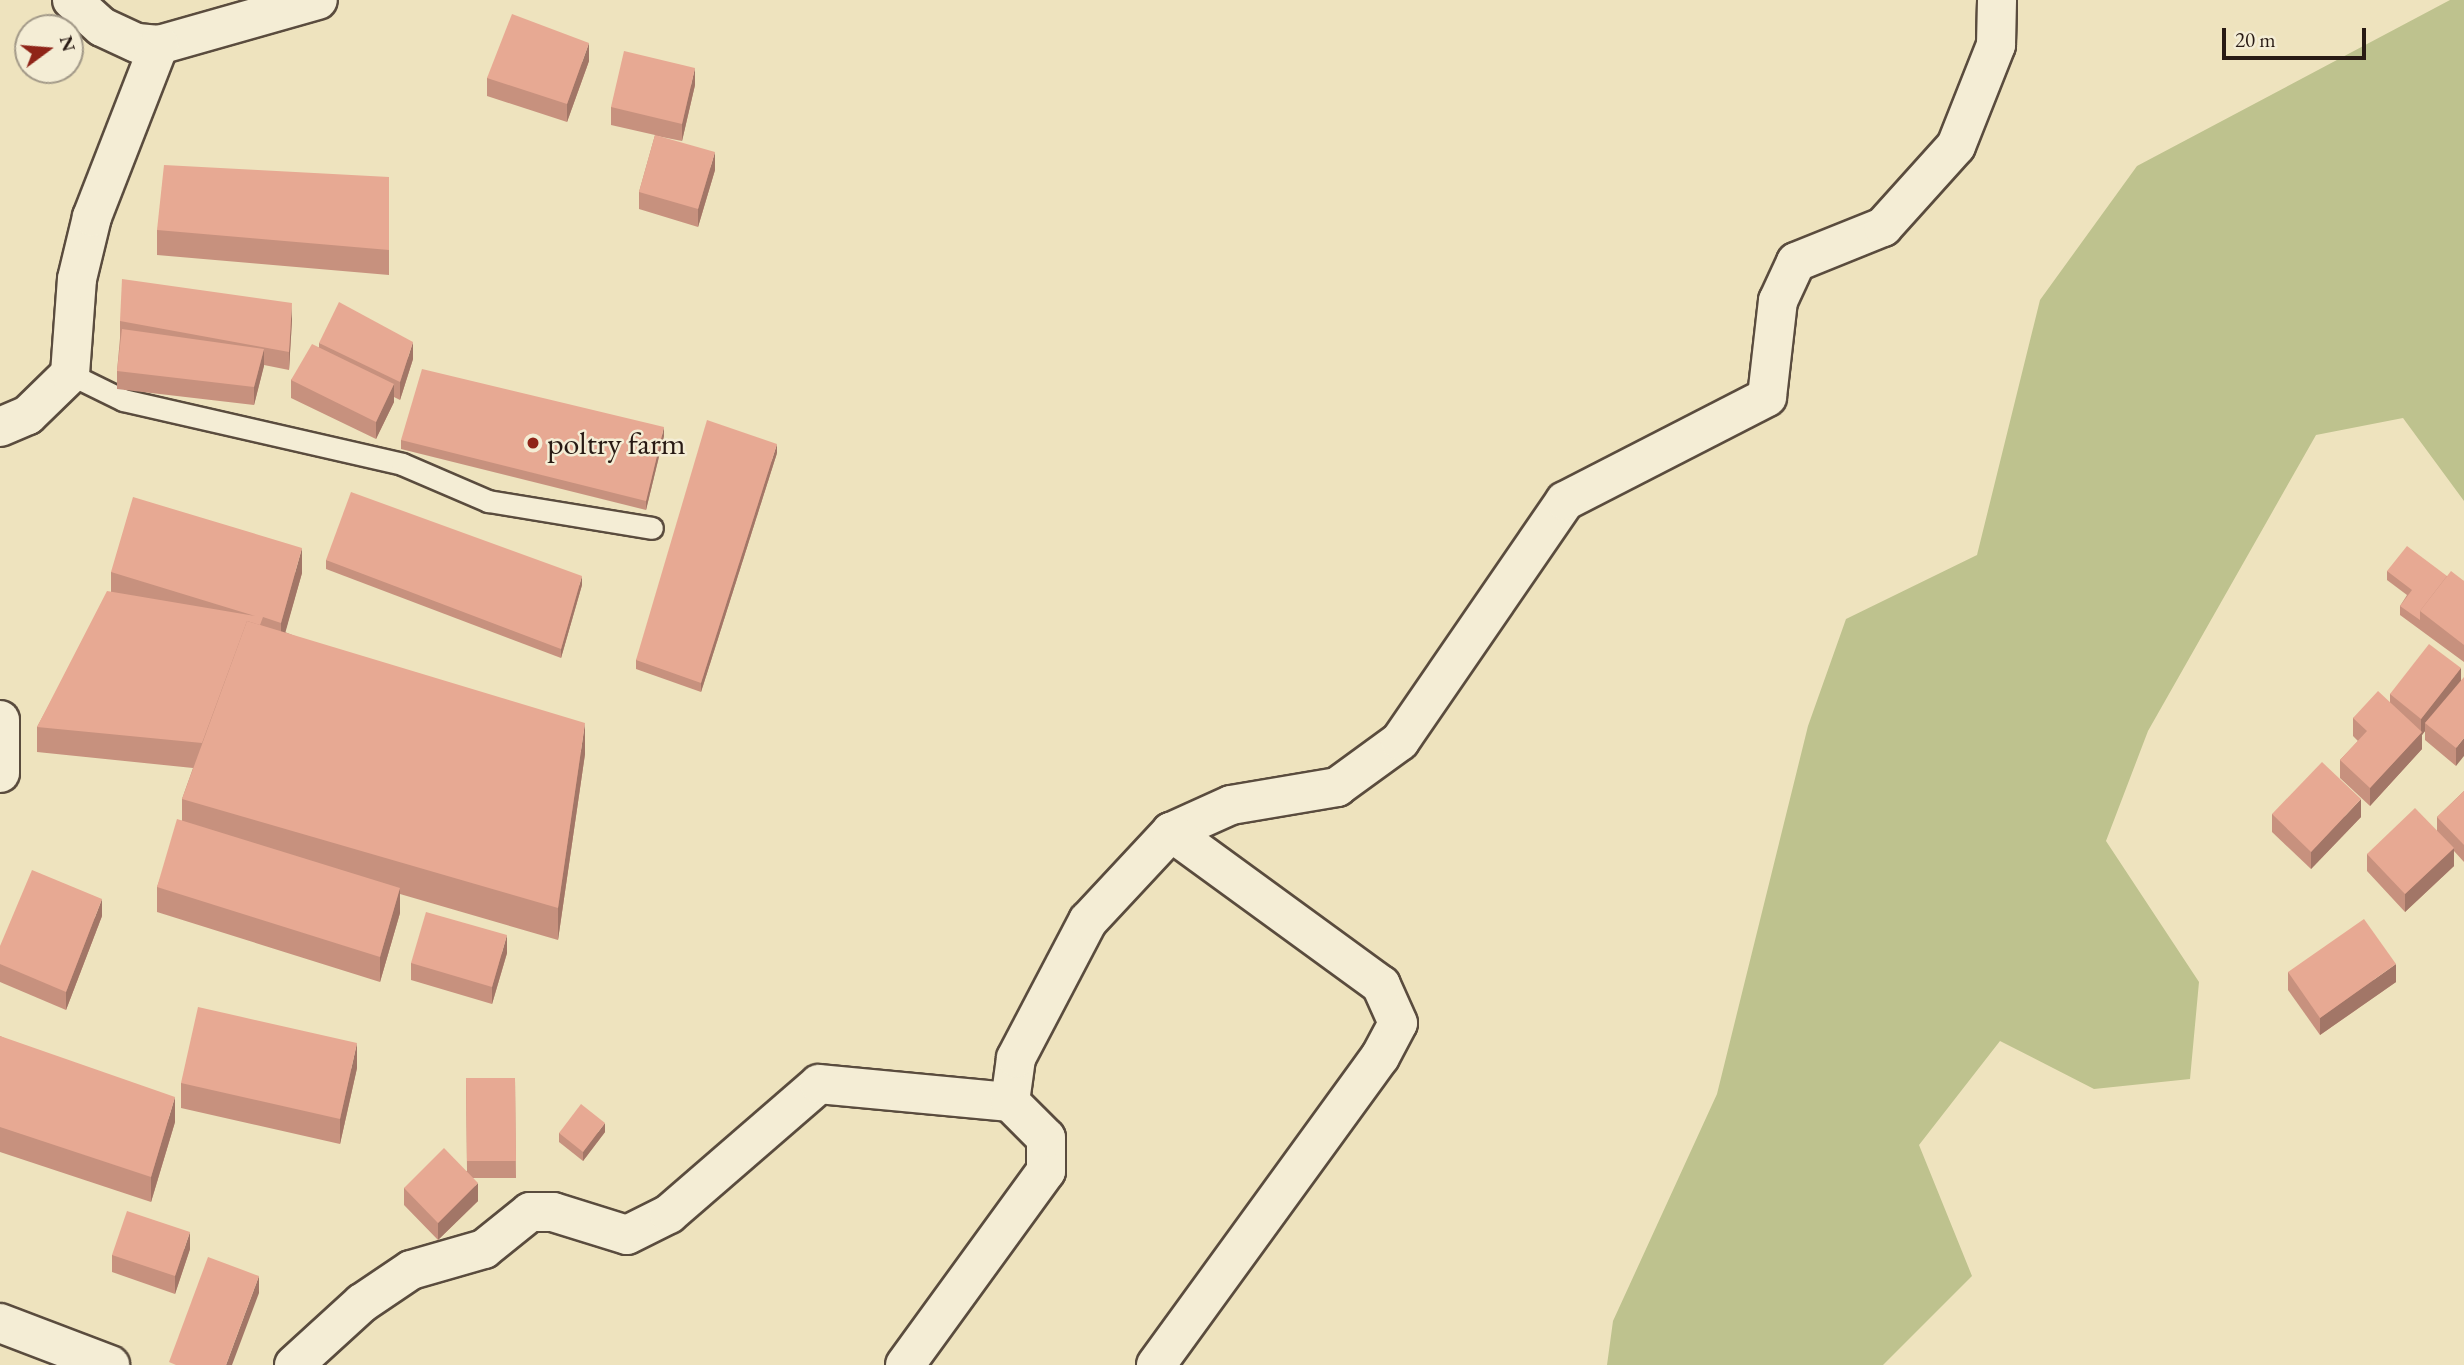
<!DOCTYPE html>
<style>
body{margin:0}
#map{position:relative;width:2464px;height:1365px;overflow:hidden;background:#eee3be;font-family:"EB Garamond",serif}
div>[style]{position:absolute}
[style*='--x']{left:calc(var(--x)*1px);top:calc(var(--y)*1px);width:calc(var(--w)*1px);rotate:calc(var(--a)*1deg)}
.green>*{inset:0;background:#bec28e}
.roads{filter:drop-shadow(2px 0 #5a4c3e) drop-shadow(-2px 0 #5a4c3e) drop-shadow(0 2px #5a4c3e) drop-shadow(0 -2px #5a4c3e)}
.lane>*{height:21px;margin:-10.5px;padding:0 10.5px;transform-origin:10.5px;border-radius:10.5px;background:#f4edd5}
.street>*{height:38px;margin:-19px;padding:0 19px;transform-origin:19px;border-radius:19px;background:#f4edd5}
.wall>*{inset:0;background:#c7917e}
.shaded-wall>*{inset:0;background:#a27667}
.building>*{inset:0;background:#e7a993}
.dots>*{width:19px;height:19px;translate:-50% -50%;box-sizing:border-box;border:4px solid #f4edd5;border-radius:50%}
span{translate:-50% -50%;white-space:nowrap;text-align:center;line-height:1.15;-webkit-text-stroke:5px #f4edd5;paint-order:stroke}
.poi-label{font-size:32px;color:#281a14}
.left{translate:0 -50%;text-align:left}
.north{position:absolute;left:14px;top:14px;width:70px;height:70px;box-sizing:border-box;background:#f4edd5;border:2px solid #a29988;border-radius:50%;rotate:74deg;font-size:19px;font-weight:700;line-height:28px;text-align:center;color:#281a14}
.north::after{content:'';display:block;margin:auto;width:24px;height:32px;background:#8f2418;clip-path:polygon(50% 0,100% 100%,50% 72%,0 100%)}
.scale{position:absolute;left:2222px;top:28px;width:144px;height:32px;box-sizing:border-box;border:4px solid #281a14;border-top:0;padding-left:9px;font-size:21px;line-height:24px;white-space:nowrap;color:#281a14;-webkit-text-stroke:5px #f4edd5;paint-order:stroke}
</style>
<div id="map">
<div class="green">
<div style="clip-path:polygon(2450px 0,2464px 0,2464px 501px,2403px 418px,2316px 435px,2148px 731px,2106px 841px,2199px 982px,2190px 1079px,2094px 1089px,2000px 1041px,1919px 1145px,1972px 1276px,1883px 1365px,1607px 1365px,1613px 1321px,1717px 1094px,1808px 726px,1846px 619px,1977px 555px,2040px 300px,2137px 166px)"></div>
</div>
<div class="roads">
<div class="lane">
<div style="--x:70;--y:374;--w:59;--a:26.1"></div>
<div style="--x:123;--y:400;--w:286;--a:12.9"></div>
<div style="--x:402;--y:464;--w:94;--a:23.3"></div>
<div style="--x:488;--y:501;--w:166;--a:9.3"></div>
</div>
<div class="street">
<div style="--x:72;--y:0;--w:40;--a:42"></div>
<div style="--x:102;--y:27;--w:38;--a:25"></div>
<div style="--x:137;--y:43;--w:22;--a:5"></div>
<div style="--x:159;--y:45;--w:165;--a:-15.8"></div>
<div style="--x:0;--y:427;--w:30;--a:-23"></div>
<div style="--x:28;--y:415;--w:59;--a:-44.3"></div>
<div style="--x:70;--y:374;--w:95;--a:-85.8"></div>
<div style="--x:77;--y:279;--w:64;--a:-76.4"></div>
<div style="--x:92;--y:217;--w:185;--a:-68.7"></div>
<div style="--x:0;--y:720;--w:53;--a:90"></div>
<div style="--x:0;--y:1323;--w:118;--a:20.9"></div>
<div style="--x:294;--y:1365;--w:92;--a:-42.4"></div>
<div style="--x:362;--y:1303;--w:59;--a:-34"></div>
<div style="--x:411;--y:1270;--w:76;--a:-16"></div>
<div style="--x:484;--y:1249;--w:59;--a:-38.8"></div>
<div style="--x:530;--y:1212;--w:23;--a:0"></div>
<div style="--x:553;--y:1212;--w:77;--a:17.3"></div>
<div style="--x:627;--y:1235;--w:47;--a:-26.6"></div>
<div style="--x:669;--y:1214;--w:198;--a:-40.9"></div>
<div style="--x:819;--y:1084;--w:192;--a:5.4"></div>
<div style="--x:905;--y:1365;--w:240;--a:-54"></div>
<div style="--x:1046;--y:1171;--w:33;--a:-90"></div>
<div style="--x:1046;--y:1138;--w:51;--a:-135"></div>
<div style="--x:1010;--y:1102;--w:44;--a:-82.2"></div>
<div style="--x:1016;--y:1058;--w:155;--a:-62.3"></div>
<div style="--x:1088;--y:921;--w:122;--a:-47"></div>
<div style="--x:1171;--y:832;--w:66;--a:-24.2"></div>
<div style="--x:1231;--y:805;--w:108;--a:-9.6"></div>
<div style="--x:1337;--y:787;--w:78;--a:-36.1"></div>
<div style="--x:1400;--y:741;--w:291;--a:-55.5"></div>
<div style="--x:1565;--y:501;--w:227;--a:-27.2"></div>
<div style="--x:1767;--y:397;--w:97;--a:-83.5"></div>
<div style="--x:1778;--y:301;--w:43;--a:-65.2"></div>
<div style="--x:1796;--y:262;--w:94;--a:-21.9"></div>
<div style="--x:1883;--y:227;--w:109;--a:-48"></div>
<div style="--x:1956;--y:146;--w:109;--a:-68.4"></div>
<div style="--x:1996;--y:45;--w:45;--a:-88.7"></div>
<div style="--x:1156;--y:1365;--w:381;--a:-54"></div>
<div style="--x:1380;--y:1057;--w:38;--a:-62"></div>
<div style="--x:1398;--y:1023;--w:42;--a:-114.1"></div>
<div style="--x:1381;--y:985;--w:260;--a:-143.9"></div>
</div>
</div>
<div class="wall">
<div style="clip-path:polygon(589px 61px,567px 122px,487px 96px,487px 78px)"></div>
<div style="clip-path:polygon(695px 85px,682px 141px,657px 136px,715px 170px,698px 227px,639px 209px,639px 192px,655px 135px,611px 125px,611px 107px)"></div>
<div style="clip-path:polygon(389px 177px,389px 275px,157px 255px,157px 230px)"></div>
<div style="clip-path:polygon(292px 320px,289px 370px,264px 365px,254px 405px,117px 389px,117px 371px,120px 338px,120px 321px)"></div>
<div style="clip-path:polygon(319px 343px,413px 359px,400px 400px,394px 397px,394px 402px,376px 439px,291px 398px,291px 380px,319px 347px)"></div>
<div style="clip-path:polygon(664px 436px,646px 510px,401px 449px,401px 440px)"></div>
<div style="clip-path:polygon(777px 453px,701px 692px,636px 669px,636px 660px)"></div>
<div style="clip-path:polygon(326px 560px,582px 585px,561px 658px,326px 569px)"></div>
<div style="clip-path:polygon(2387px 571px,2447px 576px,2464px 581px,2464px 662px,2400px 615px,2400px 606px,2407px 595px,2387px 580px)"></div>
<div style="clip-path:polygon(111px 572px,302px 573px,285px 632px,585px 754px,558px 940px,400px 894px,400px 913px,380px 982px,157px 912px,157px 887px,182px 820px,182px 799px,193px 768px,37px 752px,37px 727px,111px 592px)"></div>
<div style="clip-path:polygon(2461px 668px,2456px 766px,2425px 740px,2425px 731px,2422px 735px,2422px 749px,2370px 806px,2340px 778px,2340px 760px,2358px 741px,2353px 736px,2353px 718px,2390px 702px,2390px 694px)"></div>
<div style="clip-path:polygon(2464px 791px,2464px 862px,2454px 851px,2454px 866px,2405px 912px,2367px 871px,2367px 854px,2437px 831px,2437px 817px)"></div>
<div style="clip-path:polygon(2272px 814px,2361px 817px,2311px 869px,2272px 832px)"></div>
<div style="clip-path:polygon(102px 916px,66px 1010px,0 982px,0 946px)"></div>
<div style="clip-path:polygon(507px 953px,492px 1004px,411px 980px,411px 963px)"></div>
<div style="clip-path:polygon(2288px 972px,2396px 982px,2320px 1035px,2288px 990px)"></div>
<div style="clip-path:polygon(0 1036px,175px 1122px,151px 1202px,0 1152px)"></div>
<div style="clip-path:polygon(357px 1068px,340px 1144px,181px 1108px,181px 1083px)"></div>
<div style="clip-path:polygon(466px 1078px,515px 1078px,516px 1178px,473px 1178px,478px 1201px,438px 1240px,404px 1205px,404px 1188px,467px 1171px)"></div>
<div style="clip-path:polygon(605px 1132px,583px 1161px,559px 1142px,559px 1133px)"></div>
<div style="clip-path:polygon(190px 1249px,175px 1294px,112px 1272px,112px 1255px)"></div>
</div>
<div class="shaded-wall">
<div style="clip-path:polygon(589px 43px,589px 61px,567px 122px,567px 104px)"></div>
<div style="clip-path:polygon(695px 68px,695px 85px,682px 141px,682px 124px)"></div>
<div style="clip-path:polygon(715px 152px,715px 170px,698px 227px,698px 209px)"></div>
<div style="clip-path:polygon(292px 303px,292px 320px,289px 370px,289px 352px)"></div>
<div style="clip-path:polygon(413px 342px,413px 359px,400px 400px,400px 382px)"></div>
<div style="clip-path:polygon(264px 349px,264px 366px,254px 405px,254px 387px)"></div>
<div style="clip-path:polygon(394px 384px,394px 402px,376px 439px,376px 422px)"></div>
<div style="clip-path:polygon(664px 427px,664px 436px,646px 510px,646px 501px)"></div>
<div style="clip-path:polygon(777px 444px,777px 453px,701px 692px,701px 683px)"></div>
<div style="clip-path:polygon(302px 548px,302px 573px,281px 648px,281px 623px)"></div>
<div style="clip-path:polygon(582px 576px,582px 585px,561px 658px,561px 649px)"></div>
<div style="clip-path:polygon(2461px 668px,2461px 686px,2425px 723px,2425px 731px,2422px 735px,2422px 749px,2370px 806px,2370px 788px,2421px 733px,2421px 719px)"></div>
<div style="clip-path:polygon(585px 723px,585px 754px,558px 940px,558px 908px)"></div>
<div style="clip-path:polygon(2464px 738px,2464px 756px,2456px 766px,2456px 748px)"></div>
<div style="clip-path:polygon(2361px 799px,2361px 817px,2311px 869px,2311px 852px)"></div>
<div style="clip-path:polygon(2454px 848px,2454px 866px,2405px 912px,2405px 894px)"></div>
<div style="clip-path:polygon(400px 888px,400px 913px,380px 982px,380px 957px)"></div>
<div style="clip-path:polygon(102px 899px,102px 916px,66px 1010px,66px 992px)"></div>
<div style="clip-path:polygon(507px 935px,507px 953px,492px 1004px,492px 987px)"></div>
<div style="clip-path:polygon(2396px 964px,2396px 982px,2320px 1035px,2320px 1018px)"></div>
<div style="clip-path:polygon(357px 1043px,357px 1068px,340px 1144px,340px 1119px)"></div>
<div style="clip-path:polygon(175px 1097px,175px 1122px,151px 1202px,151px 1177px)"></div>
<div style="clip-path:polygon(605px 1123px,605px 1132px,583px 1161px,583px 1152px)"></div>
<div style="clip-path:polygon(478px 1183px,478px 1201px,438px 1240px,438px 1223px)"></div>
<div style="clip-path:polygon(190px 1232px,190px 1249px,175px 1294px,175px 1276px)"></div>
<div style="clip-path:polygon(259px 1276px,259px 1293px,232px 1365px,226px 1365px)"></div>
</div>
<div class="building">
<div style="clip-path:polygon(512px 14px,589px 43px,567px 104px,487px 78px)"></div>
<div style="clip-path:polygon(624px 51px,695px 68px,682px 124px,611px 107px)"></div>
<div style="clip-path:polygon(655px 135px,715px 152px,698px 209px,639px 192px)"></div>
<div style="clip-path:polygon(164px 165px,389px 177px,389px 250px,157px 230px)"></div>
<div style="clip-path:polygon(122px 279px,292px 303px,289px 352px,120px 321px)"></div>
<div style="clip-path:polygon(339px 302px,413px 342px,400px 382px,319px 343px)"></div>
<div style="clip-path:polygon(122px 329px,264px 349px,254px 387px,117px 371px)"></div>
<div style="clip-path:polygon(312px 344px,394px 384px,376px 422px,291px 380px)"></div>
<div style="clip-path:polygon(422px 369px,664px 427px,646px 501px,401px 440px)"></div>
<div style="clip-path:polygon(707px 420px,777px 444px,701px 683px,636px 660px)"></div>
<div style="clip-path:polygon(351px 492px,582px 576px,561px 649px,326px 560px)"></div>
<div style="clip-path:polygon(133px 497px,302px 548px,281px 623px,263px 617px,260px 625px,247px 621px,202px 743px,37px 727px,107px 591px,255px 616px,111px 572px)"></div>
<div style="clip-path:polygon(2407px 546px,2447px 576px,2420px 611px,2420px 620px,2400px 606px,2412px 590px,2387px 571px)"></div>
<div style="clip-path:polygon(2451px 571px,2464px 581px,2464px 645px,2420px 611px)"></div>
<div style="clip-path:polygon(247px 621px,585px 723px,558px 908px,182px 799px)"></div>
<div style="clip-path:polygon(2429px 644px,2461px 668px,2421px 719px,2390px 694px)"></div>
<div style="clip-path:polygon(2464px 677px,2464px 738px,2456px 748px,2425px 723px)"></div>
<div style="clip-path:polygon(2378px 691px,2422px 732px,2370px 788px,2340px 760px,2367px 731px,2353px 718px)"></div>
<div style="clip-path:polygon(2322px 762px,2361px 799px,2311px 852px,2272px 814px)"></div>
<div style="clip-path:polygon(2464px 791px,2464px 845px,2437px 817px)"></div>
<div style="clip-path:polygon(2415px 808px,2454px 848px,2405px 894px,2367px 854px)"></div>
<div style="clip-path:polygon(177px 819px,400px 888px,380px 957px,157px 887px)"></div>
<div style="clip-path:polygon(32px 870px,102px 899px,66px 992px,0 964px,0 946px)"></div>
<div style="clip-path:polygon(426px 912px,507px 935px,492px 987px,411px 963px)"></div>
<div style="clip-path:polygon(2364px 919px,2396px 964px,2320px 1018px,2288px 972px)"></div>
<div style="clip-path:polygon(198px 1007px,357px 1043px,340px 1119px,181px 1083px)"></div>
<div style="clip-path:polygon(0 1036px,175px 1097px,151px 1177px,0 1127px)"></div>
<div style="clip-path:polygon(466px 1078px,515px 1078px,516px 1161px,467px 1161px)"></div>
<div style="clip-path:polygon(581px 1104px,605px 1123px,583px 1152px,559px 1133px)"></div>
<div style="clip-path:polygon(444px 1148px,478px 1183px,438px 1223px,404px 1188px)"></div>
<div style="clip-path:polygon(127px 1211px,190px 1232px,175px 1276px,112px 1255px)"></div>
<div style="clip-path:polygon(208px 1257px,259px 1276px,226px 1365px,176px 1365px,169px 1362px)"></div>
</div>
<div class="dots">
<div style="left:533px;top:443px;background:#8f2418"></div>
</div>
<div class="poi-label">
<span class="left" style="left:547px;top:443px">poltry farm</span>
</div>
<div class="north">N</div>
<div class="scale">20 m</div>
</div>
